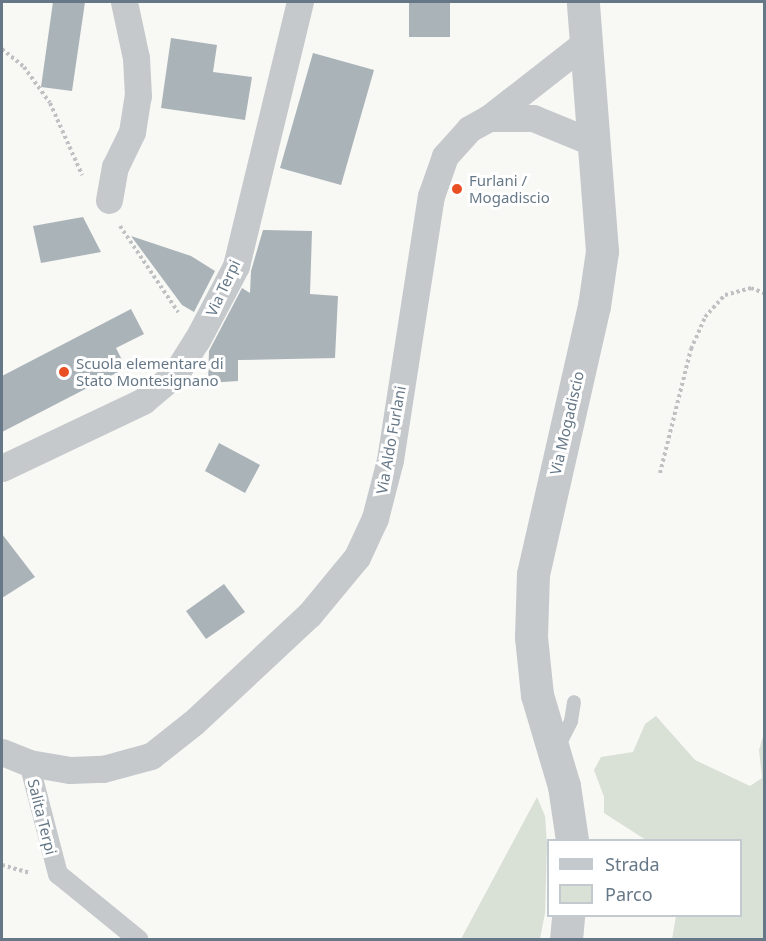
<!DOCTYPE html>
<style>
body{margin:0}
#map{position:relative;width:766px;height:941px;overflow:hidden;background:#f8f8f5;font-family:"Noto Sans",sans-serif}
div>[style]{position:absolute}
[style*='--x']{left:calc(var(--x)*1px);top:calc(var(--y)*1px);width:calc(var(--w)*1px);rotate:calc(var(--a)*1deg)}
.green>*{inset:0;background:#d9e0d6}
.building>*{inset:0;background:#aab3b8}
.path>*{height:4px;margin-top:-2px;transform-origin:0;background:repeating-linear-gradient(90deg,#bfc1c3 0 3px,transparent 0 6px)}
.service>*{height:14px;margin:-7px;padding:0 7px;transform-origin:7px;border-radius:7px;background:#c5c9cc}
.pedestrian>*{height:20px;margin:-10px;padding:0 10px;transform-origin:10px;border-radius:10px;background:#c5c9cc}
.minor>*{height:27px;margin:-13.5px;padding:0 13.5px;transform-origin:13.5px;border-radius:13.5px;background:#c5c9cc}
.tertiary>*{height:33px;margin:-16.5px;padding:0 16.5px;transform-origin:16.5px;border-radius:16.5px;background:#c5c9cc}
.dots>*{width:16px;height:16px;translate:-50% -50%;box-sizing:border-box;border:3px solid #fff;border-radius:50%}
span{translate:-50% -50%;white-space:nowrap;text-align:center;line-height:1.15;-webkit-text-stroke:6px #fff;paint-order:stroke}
.poi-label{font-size:15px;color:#667887}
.left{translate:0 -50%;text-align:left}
.street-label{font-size:15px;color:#667887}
.frame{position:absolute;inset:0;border:3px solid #667887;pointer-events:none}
.legend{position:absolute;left:547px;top:839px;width:195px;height:78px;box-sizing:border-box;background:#fff;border:2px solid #c2c9cf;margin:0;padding:8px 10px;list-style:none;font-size:18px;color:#667887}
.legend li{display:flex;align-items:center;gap:12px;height:30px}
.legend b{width:30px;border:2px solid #c2c9cf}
</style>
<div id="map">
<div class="green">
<div style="clip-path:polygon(656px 716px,695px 760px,750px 786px,762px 778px,759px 750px,764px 733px,764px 939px,672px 939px,676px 916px,740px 916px,740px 840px,646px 840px,604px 813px,604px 797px,594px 770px,601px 757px,633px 752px,645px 724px)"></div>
<div style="clip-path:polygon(537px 797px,545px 816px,547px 845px,545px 913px,540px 939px,461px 939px)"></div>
</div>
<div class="building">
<div style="clip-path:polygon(53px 2px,85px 2px,72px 91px,41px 87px)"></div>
<div style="clip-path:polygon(409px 2px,450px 2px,450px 37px,409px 37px)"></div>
<div style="clip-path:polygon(171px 38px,217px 45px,213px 72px,252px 77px,245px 120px,161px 108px)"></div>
<div style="clip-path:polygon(313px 53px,374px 70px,341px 185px,280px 168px)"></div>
<div style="clip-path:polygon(83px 217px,101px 252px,41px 263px,33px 226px)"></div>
<div style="clip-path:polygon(263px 230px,312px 231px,310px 294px,338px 296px,335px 358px,238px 360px,238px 381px,208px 383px,209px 351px,242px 288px,250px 293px,251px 271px)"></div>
<div style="clip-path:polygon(131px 236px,191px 256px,215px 271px,194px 312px,182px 305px)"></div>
<div style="clip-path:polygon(131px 309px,144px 334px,116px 348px,126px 368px,2px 432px,2px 376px)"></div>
<div style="clip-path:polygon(219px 443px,260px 465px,245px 493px,205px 471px)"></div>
<div style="clip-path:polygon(2px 534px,35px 577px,2px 598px)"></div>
<div style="clip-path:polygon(224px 584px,245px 612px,206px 639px,186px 611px)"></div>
</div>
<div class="path">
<div style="--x:2;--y:49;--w:28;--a:39"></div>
<div style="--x:24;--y:67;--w:44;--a:54.2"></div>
<div style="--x:50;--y:103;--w:79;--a:66"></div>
<div style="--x:120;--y:226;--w:104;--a:56"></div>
<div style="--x:660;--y:473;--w:128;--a:-76"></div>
<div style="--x:691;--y:349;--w:35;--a:-66"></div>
<div style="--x:705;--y:317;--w:30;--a:-48"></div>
<div style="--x:725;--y:295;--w:27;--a:-15"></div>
<div style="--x:751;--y:288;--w:14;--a:21"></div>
<div style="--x:2;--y:865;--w:29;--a:16"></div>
</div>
<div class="service">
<div style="--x:558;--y:747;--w:29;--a:-63"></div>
<div style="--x:571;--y:721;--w:19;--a:-81"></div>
</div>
<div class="pedestrian">
<div style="--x:29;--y:763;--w:115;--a:75.4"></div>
<div style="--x:58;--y:874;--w:104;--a:39.2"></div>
</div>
<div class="minor">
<div style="--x:489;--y:118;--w:122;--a:-38"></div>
<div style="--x:109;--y:200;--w:34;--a:-80"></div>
<div style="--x:115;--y:167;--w:39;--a:-64"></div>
<div style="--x:132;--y:132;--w:36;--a:-81"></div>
<div style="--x:138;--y:96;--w:38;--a:-93"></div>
<div style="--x:136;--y:58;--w:57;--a:-102.1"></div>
<div style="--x:2;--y:468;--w:156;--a:-25.4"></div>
<div style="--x:143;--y:401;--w:43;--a:-40.3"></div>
<div style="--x:176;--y:373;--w:39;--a:-58"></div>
<div style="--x:197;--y:340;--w:84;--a:-62.2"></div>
<div style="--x:236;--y:266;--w:272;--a:-76.4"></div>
<div style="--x:2;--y:752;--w:29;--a:22"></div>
<div style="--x:29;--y:763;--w:42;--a:9.7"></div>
<div style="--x:70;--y:770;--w:33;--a:-2"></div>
<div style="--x:103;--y:769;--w:50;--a:-15.2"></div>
<div style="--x:151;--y:756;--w:53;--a:-38.2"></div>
<div style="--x:193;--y:723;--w:158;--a:-43"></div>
<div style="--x:309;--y:615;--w:75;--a:-50.4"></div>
<div style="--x:357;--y:557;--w:43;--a:-65.2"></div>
<div style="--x:375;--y:518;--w:60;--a:-75.5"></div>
<div style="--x:390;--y:460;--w:267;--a:-81.2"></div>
<div style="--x:431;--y:196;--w:42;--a:-70.7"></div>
<div style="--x:445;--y:156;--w:36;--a:-48"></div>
<div style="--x:469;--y:129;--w:23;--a:-29"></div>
<div style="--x:489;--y:118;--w:44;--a:0"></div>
<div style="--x:533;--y:118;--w:66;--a:22.3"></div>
</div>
<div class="tertiary">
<div style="--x:572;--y:840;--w:55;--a:-98.4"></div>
<div style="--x:564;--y:786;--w:95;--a:-106.5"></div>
<div style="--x:537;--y:695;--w:58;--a:-95.9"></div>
<div style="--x:531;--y:637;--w:63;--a:-88.2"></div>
<div style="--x:533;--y:574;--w:275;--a:-77.2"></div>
<div style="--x:594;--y:306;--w:56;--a:-81.7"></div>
<div style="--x:602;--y:251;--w:250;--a:-94.4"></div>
<div style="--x:566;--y:940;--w:24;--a:-85"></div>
</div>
<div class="dots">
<div style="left:457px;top:189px;background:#e95124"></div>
<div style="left:64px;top:372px;background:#e95124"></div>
</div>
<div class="poi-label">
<span class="left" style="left:469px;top:189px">Furlani /<br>Mogadiscio</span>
<span class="left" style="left:76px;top:372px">Scuola elementare di<br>Stato Montesignano</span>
</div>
<div class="street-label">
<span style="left:223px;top:288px;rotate:-65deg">Via Terpi</span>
<span style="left:567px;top:423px;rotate:-77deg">Via Mogadiscio</span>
<span style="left:391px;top:440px;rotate:-80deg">Via Aldo Furlani</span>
<span style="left:42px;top:817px;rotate:76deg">Salita Terpi</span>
</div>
<div class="frame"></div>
<ul class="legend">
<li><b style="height:8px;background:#c5c9cc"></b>Strada</li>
<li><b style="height:16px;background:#d9e0d6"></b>Parco</li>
</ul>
</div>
